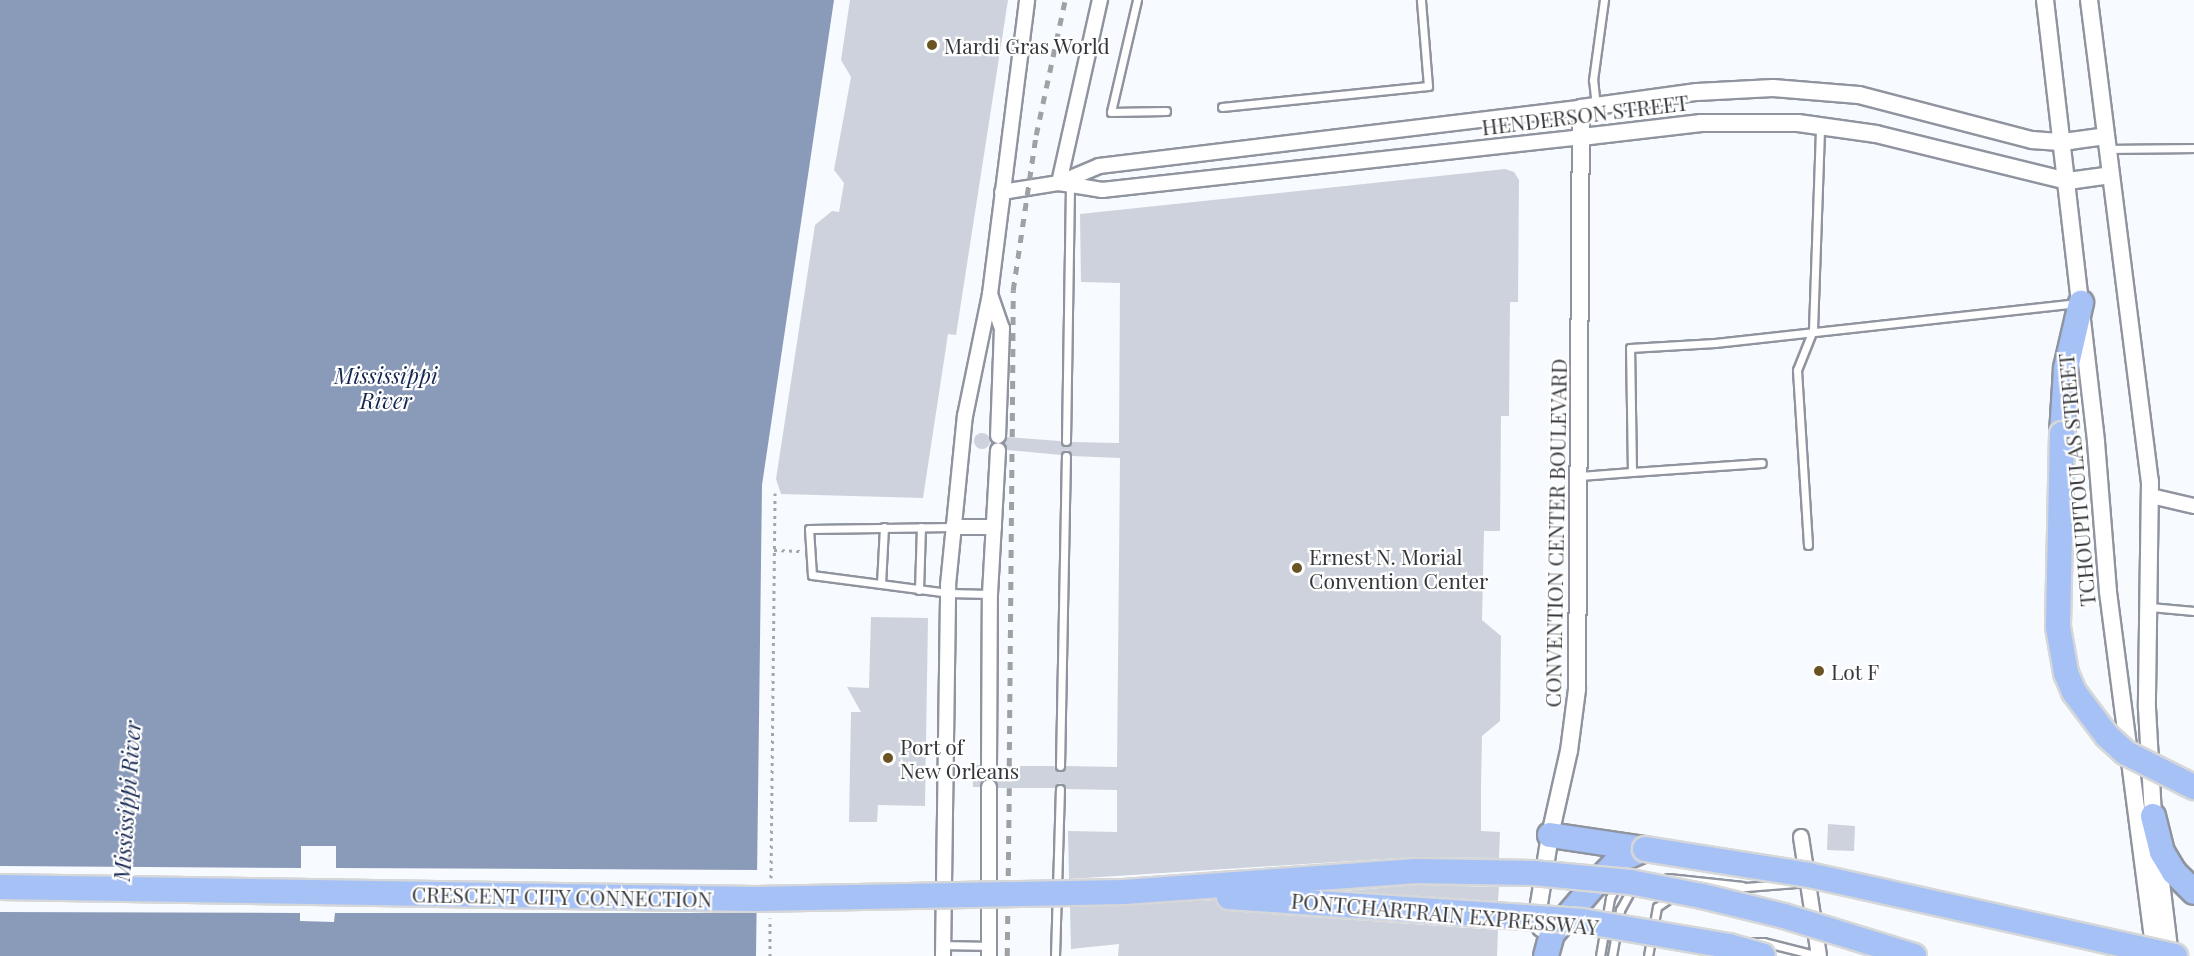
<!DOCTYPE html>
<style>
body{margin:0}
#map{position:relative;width:2194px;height:956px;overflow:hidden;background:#f7fafe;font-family:"Playfair Display",serif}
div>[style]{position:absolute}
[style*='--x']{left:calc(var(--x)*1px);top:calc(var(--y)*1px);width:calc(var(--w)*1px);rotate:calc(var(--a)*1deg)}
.water>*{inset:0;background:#8a9ab9}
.pier>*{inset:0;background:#f7fafe}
.building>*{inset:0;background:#cdd2dd}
.round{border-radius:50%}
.path>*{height:3px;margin-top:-1.5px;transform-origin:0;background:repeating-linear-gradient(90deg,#a4a6aa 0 3px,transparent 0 7.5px)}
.roads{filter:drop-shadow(2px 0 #8f949f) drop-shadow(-2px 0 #8f949f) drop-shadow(0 2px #8f949f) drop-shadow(0 -2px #8f949f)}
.service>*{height:7px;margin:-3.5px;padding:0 3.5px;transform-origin:3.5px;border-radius:3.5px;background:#fff}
.minor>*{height:14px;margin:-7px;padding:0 7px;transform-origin:7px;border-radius:7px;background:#fff}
.tertiary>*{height:16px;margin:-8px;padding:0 8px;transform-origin:8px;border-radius:8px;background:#fff}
.motorway>*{height:24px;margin:-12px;padding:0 12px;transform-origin:12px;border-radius:12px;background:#a6c1f6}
.rail>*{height:4.5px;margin-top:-2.25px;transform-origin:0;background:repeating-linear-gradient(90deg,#9fa1a5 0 8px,transparent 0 16px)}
.bridges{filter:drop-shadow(2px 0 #d6d7d8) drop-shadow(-2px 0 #d6d7d8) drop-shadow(0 2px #d6d7d8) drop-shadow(0 -2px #d6d7d8)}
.motorway-bridge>*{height:24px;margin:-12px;padding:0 12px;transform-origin:12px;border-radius:12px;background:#a6c1f6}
.dots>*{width:16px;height:16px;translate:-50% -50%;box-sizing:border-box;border:3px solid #fff;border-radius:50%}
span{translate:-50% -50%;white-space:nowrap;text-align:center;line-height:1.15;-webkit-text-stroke:4.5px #fff;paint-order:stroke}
.poi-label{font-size:21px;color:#34363a}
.left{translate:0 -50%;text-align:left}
.street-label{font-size:21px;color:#34363a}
.water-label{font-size:22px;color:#152852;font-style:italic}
</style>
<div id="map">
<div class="water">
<div style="clip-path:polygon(0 0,834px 0,762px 485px,756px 956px,0 956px)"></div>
</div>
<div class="pier">
<div style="clip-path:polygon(301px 846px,336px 846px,336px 868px,760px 870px,759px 913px,335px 913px,334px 922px,300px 921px,300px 913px,0 912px,0 866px,301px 868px)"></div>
</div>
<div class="building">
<div style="clip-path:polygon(850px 0,1008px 0,956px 335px,948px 334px,923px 498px,781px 494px,776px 479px,815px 225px,832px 211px,839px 212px,844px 183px,834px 170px,851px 77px,841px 60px)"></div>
<div style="clip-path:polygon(1505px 169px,1514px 172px,1519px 180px,1518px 302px,1510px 302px,1509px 416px,1501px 416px,1500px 531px,1484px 531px,1482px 620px,1501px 636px,1500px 721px,1482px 736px,1481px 785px,1481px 831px,1500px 832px,1499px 858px,1415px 857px,1069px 879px,1068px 831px,1117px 832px,1117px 790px,1066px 789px,1060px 783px,1054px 788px,998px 788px,990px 778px,980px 787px,973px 787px,972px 765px,980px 765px,988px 775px,998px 766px,1054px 766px,1060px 772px,1066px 766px,1117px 767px,1120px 458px,1072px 456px,1067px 450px,1061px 455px,1007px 450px,1003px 443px,1007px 437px,1060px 441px,1065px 447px,1071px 442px,1119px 443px,1120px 283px,1081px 282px,1080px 214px)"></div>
<div class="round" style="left:974px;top:433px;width:16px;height:16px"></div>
<div style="clip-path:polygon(871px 617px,928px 618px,925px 806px,878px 805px,877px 822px,849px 822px,851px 712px,861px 712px,847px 687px,869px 688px)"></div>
<div style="clip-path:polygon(1828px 824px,1855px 826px,1854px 851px,1827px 850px)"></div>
<div style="clip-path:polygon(1416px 885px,1499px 887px,1498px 901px,1343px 891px)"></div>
<div style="clip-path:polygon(1215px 900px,1228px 911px,1498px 930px,1497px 956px,1118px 956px,1119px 944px,1071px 949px,1070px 907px)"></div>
</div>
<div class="path">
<div style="--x:774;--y:550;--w:26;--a:2"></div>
<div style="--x:771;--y:878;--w:385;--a:-89.4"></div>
<div style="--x:770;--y:956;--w:38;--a:-90"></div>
</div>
<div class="roads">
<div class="service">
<div style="--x:1137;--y:0;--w:115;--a:103.1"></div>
<div style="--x:1111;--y:112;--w:55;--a:-1"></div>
<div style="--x:1222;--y:107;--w:207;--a:-5.8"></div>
<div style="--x:1428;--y:86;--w:86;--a:-94.7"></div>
<div style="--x:1596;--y:107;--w:27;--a:-96"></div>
<div style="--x:1593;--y:80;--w:81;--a:-82.2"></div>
<div style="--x:2109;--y:149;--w:85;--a:-0.7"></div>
<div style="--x:1066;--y:441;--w:256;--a:-89.1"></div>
<div style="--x:1632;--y:472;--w:130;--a:-4"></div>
<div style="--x:1580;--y:476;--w:52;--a:-4.4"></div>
<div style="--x:1632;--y:472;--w:124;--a:-90.9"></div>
<div style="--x:1630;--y:348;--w:85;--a:-3.4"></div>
<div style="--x:1715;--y:343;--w:363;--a:-6.3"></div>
<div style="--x:953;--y:527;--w:144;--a:179.2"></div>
<div style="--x:809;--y:529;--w:46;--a:86.3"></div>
<div style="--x:812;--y:575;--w:137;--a:7.5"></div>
<div style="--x:948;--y:593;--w:42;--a:1.4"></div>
<div style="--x:1808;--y:545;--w:175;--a:-93.6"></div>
<div style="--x:1797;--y:370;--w:43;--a:-68.2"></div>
<div style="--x:1813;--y:330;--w:203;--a:-88"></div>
<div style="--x:881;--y:584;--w:57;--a:-87"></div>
<div style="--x:919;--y:590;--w:63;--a:-88.2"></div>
<div style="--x:2150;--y:607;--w:44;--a:5.2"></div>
<div style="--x:1060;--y:766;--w:310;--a:-88.9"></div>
<div style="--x:1668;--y:878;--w:75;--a:6.1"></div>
<div style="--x:1721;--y:889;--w:75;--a:-4.6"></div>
<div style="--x:1748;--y:942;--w:15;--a:0"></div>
<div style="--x:1763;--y:942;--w:58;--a:14"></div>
<div style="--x:943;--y:945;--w:46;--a:1.2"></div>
<div style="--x:1055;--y:956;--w:167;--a:-88.3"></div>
<div style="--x:1600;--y:956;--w:59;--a:-80.2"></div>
<div style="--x:1610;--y:898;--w:15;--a:-62"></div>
<div style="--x:1612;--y:956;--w:47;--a:-80.1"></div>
<div style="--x:1620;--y:910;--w:25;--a:-61"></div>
<div style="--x:1648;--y:956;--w:50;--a:-79.6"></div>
<div style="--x:1657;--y:907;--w:16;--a:-35"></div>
</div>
<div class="minor">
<div style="--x:1059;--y:183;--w:44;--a:9.2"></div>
<div style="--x:1102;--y:190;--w:483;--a:-6.3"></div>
<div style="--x:1059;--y:183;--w:188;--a:-77.4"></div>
<div style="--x:1002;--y:192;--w:58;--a:-9"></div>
<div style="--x:1059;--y:183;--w:43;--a:-23"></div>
<div style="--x:1099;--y:166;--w:485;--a:-6.9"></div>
<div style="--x:990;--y:294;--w:296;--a:-82.8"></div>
<div style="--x:2151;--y:496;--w:44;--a:13.1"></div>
<div style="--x:953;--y:527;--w:41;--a:0"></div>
<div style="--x:989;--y:766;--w:172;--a:-89.7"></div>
<div style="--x:990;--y:594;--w:144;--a:-86.8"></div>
<div style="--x:1801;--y:837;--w:120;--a:81.4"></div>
<div style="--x:943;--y:956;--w:371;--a:-89.2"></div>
<div style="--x:948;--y:585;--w:170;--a:-84.3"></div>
<div style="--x:965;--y:416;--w:125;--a:-78.4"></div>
<div style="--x:990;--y:294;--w:36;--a:71"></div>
<div style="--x:1002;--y:328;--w:108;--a:92.1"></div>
<div style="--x:989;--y:956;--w:169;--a:-90"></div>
</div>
<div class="tertiary">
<div style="--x:2045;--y:0;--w:445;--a:83.4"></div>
<div style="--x:2096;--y:442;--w:150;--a:85.4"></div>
<div style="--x:2108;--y:592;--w:367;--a:82.6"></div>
<div style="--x:2089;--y:0;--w:485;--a:82.8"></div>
<div style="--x:2150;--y:481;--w:227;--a:90.8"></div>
<div style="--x:2147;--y:708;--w:108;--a:86.8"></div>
<div style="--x:2153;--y:816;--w:141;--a:83.1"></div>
<div style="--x:1582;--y:137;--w:120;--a:-6.7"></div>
<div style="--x:1701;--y:123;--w:97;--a:0"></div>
<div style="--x:1798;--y:123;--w:79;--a:8"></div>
<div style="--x:1876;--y:134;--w:198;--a:13.8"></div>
<div style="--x:2068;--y:181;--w:43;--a:-7.9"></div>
<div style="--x:1541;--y:928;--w:24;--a:-95"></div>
<div style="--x:1539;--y:904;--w:70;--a:-80.9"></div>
<div style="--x:1550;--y:835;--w:86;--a:-77.3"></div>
<div style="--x:1569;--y:751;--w:63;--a:-82.6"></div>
<div style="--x:1577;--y:689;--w:581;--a:-89.61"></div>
<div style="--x:1581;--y:108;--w:117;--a:-7.9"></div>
<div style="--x:1697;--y:92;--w:76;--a:-3"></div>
<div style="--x:1773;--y:88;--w:86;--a:4.7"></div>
<div style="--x:1859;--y:95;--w:179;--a:14.6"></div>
<div style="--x:2032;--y:140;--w:31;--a:4"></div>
<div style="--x:2063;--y:142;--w:43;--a:-7.9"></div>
</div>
<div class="motorway">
<div style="--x:2062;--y:434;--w:66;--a:-86.5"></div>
<div style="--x:2066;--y:368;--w:67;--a:-77"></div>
<div style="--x:2153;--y:816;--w:37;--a:76"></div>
<div style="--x:2162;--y:852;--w:23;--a:59"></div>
<div style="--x:2174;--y:872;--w:28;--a:45"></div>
<div style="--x:1550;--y:835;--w:96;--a:8.4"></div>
<div style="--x:1546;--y:956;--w:23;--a:-75"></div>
<div style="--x:1552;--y:934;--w:66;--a:-49.3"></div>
<div style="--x:1595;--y:884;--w:32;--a:-46"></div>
<div style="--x:1617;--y:861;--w:30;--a:-23"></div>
</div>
</div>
<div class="rail">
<div style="--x:1012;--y:437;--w:147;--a:-89.6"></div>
<div style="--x:1013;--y:290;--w:157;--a:-81.6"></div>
<div style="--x:1036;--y:135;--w:138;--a:-77.9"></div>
<div style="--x:1009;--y:766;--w:315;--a:-89.5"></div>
<div style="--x:1007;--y:956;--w:168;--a:-89.3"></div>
</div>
<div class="bridges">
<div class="motorway-bridge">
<div style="--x:2062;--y:434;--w:193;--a:91.2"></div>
<div style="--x:2058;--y:627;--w:47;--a:80.1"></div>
<div style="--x:2066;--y:673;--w:21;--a:67"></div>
<div style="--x:2074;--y:692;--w:55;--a:53.1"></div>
<div style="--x:2107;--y:736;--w:25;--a:42"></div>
<div style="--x:2126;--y:753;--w:76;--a:26.6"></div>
<div style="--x:1645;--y:849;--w:166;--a:9"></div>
<div style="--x:1809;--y:875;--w:375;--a:12.5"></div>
<div style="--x:0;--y:887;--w:755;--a:0.91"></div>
<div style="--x:755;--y:899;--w:369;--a:-1.1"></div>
<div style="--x:1124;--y:892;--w:293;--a:-4.1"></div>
<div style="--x:1416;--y:871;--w:117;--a:1"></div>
<div style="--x:1533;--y:873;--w:97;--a:5.3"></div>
<div style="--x:1630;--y:882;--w:73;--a:11"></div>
<div style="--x:1702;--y:896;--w:84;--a:13.7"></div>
<div style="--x:1784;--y:916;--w:136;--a:17.1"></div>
<div style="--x:1229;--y:897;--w:354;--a:3.9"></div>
<div style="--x:1582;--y:921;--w:149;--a:9.7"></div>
<div style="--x:1729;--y:946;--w:35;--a:16"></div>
</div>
</div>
<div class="dots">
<div style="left:932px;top:45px;background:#6b5424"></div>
<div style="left:1297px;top:568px;background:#6b5424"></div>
<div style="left:1819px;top:671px;background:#6b5424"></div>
<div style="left:888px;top:758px;background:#6b5424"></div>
</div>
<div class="poi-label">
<span class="left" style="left:944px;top:45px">Mardi Gras World</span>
<span class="left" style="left:1309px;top:568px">Ernest N. Morial<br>Convention Center</span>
<span class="left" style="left:1831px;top:671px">Lot F</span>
<span class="left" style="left:900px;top:758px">Port of<br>New Orleans</span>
</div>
<div class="street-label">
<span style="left:1585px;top:114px;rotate:-7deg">HENDERSON STREET</span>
<span style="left:2076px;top:480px;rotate:-95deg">TCHOUPITOULAS STREET</span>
<span style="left:1555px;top:533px;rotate:-89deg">CONVENTION CENTER BOULEVARD</span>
<span style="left:562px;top:896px;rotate:1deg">CRESCENT CITY CONNECTION</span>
<span style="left:1445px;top:913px;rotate:5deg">PONTCHARTRAIN EXPRESSWAY</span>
</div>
<div class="water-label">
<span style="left:386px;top:388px">Mississippi<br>River</span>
<span style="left:127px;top:801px;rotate:-86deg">Mississippi River</span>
</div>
</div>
